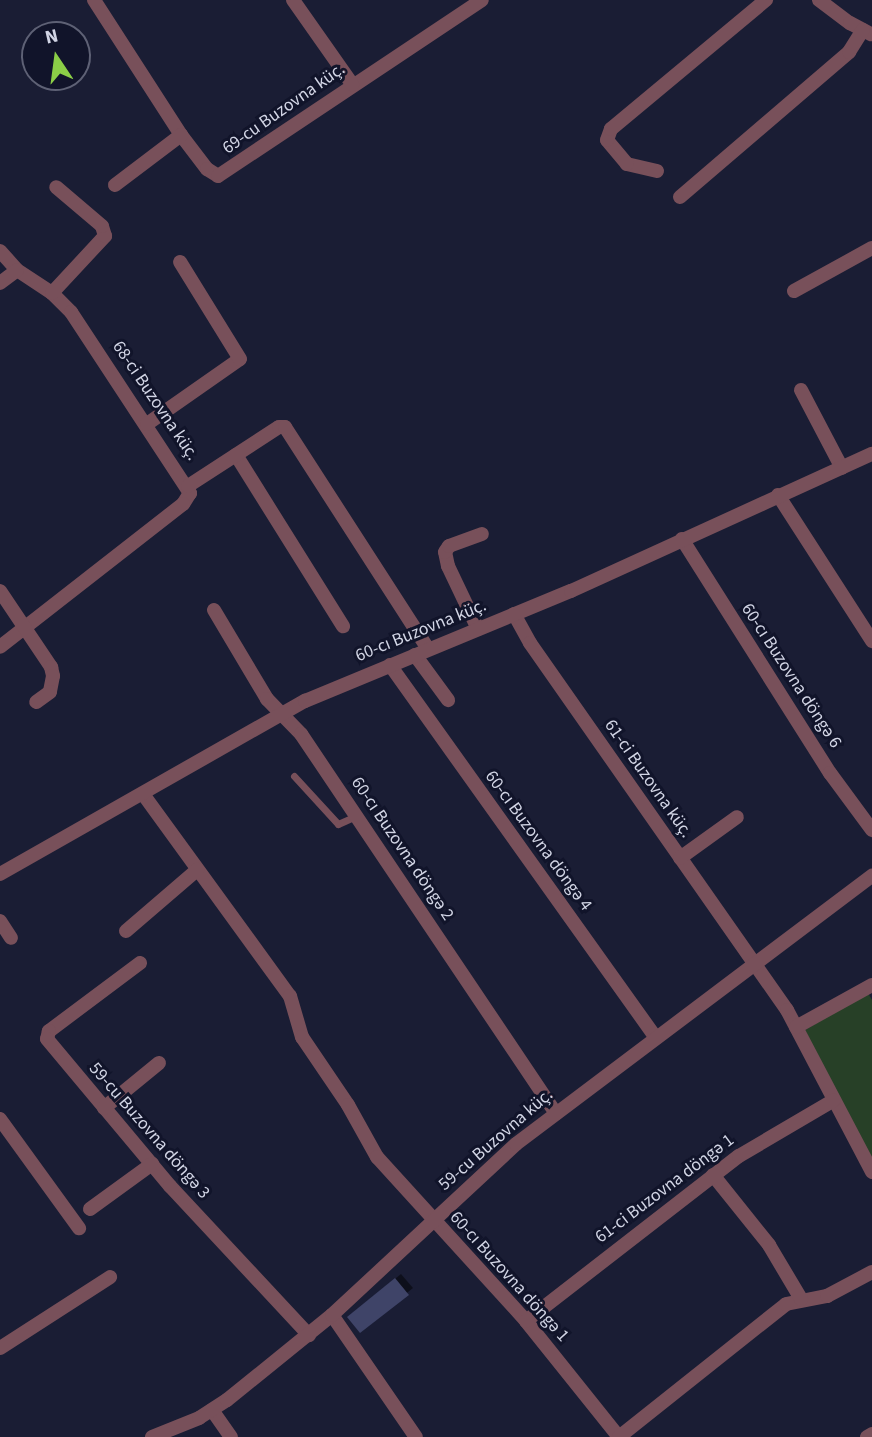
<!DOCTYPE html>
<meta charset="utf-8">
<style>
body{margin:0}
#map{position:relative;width:872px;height:1437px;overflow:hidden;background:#1a1d34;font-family:"Source Sans 3",sans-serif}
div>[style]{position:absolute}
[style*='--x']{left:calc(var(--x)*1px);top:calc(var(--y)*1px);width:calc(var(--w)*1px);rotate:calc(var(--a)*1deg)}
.green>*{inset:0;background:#274027}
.shadow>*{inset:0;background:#0007}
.building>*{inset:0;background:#3f4468}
.lane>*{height:7px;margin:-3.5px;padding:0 3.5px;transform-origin:3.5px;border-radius:3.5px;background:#78505a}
.street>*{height:14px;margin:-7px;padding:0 7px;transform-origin:7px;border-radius:7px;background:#78505a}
span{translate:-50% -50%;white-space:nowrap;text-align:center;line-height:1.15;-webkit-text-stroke:6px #11142a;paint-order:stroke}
.street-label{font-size:18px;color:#d2d5e5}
.north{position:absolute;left:21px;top:21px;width:70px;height:70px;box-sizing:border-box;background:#11142a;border:2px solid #5e6175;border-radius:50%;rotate:347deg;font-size:19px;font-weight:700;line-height:28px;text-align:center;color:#d2d5e5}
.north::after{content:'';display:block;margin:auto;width:24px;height:32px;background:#8bce47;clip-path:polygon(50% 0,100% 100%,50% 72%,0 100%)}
</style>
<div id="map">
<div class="green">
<div style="clip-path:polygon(868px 993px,872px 1000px,872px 1161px,805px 1030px)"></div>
</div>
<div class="shadow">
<div style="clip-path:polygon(401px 1274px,413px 1288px,360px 1331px,354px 1312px)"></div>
</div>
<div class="building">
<div style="clip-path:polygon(395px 1278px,409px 1295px,360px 1333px,347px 1317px)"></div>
</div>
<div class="lane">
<div style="--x:294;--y:776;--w:65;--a:47.5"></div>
<div style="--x:338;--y:824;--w:20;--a:-24"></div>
</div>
<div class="street">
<div style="--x:94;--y:0;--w:161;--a:57.2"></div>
<div style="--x:181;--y:135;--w:43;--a:52.6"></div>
<div style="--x:207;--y:169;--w:13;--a:32"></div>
<div style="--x:218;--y:176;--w:317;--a:-33.7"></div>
<div style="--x:293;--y:0;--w:103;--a:54.9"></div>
<div style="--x:819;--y:0;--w:39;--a:37"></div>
<div style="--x:850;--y:23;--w:24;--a:28"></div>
<div style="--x:657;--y:171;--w:31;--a:-167"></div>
<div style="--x:627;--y:164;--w:31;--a:-130"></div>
<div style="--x:607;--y:140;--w:12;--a:-70"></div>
<div style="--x:611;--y:129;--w:202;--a:-39.8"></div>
<div style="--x:115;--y:185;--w:83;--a:-37.1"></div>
<div style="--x:680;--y:197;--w:223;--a:-40.6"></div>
<div style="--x:849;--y:52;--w:26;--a:-58"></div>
<div style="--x:0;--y:251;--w:25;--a:48"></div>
<div style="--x:17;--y:270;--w:42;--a:33.3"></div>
<div style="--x:52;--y:293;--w:27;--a:45"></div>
<div style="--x:71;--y:312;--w:217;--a:56.7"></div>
<div style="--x:190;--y:493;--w:13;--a:122"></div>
<div style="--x:183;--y:504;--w:232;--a:142"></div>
<div style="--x:0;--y:283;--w:21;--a:-37"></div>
<div style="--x:794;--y:291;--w:89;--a:-28.9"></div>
<div style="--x:52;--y:293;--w:78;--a:-47.1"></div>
<div style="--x:105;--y:236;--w:10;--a:-107"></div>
<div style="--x:102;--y:226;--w:60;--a:-139.7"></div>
<div style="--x:801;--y:390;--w:88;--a:62.3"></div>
<div style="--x:147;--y:424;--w:113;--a:-35"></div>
<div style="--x:240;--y:359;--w:114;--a:-121.7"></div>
<div style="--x:236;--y:455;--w:202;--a:58"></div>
<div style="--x:188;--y:486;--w:108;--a:-33"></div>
<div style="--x:279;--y:427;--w:6;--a:0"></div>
<div style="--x:285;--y:427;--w:264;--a:57.2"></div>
<div style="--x:778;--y:495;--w:174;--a:57.2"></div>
<div style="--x:682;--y:539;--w:277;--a:57.7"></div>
<div style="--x:830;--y:773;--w:71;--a:53.6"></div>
<div style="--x:0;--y:591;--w:92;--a:56.1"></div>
<div style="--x:51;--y:667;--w:9;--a:77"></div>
<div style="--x:53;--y:676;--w:16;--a:101"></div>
<div style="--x:50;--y:692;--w:17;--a:144"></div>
<div style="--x:214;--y:610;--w:104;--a:59.2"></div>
<div style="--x:267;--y:699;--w:49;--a:45.8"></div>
<div style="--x:301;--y:734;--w:457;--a:56.1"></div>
<div style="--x:514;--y:614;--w:33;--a:61"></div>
<div style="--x:530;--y:643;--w:448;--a:55"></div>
<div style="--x:787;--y:1010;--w:183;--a:62.3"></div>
<div style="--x:478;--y:629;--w:70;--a:-115.5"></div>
<div style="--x:448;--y:566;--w:14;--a:-102"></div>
<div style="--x:445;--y:552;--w:7;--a:-56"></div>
<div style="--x:449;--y:546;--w:35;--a:-20"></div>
<div style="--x:415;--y:655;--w:56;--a:53.7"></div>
<div style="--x:390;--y:665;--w:458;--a:54.5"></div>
<div style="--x:143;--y:794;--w:250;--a:54"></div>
<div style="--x:290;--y:996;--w:43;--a:73.7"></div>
<div style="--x:302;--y:1037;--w:82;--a:55.9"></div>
<div style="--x:348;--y:1105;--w:60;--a:60.9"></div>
<div style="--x:377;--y:1157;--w:222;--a:47.7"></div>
<div style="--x:526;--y:1321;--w:149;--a:51.3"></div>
<div style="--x:619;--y:1437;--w:213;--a:-38.5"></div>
<div style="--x:786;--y:1304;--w:42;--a:-11"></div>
<div style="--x:827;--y:1296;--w:51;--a:-28.1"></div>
<div style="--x:680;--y:858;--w:70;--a:-35.7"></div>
<div style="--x:0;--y:874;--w:351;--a:-29.6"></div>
<div style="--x:305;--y:701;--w:288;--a:-22.5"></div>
<div style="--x:571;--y:591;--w:331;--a:-24.5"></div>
<div style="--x:0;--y:921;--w:20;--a:57"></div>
<div style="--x:126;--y:931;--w:94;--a:-40.7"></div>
<div style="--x:140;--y:963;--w:114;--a:143.2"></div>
<div style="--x:49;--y:1031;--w:8;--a:104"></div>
<div style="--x:47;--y:1039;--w:192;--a:50.1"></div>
<div style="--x:170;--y:1186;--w:204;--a:47"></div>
<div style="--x:796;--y:1027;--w:87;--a:-28.9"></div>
<div style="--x:104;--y:1108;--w:71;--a:-39.3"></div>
<div style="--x:0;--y:1119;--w:135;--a:54.1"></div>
<div style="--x:713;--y:1175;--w:90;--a:51.3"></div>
<div style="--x:769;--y:1245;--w:63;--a:59.3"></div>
<div style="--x:90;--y:1209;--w:77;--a:-36"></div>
<div style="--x:332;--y:1315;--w:148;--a:55.5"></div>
<div style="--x:526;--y:1321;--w:269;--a:-37.8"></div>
<div style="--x:739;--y:1156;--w:110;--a:-30.5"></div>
<div style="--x:0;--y:1348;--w:131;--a:-32.8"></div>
<div style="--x:212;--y:1410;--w:33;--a:55"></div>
<div style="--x:152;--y:1437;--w:51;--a:-22"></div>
<div style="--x:199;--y:1418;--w:33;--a:-33"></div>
<div style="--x:227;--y:1400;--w:135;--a:-39"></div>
<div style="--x:332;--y:1315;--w:251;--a:-42.9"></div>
<div style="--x:516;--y:1144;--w:446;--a:-37"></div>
<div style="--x:867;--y:1437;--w:6;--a:-31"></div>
</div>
<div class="street-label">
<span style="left:284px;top:109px;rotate:-35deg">69-cu Buzovna küç.</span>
<span style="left:155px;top:401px;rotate:56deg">68-ci Buzovna küç.</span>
<span style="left:421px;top:631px;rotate:-22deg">60-cı Buzovna küç.</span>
<span style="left:791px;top:676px;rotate:57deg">60-cı Buzovna döngə 6</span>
<span style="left:648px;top:779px;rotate:55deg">61-ci Buzovna küç.</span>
<span style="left:538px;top:841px;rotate:54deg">60-cı Buzovna döngə 4</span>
<span style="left:402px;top:849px;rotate:56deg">60-cı Buzovna döngə 2</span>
<span style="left:149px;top:1131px;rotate:49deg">59-cu Buzovna döngə 3</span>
<span style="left:496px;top:1140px;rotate:-41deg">59-cu Buzovna küç.</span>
<span style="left:665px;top:1189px;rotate:-37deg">61-ci Buzovna döngə 1</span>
<span style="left:509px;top:1277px;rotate:48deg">60-cı Buzovna döngə 1</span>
</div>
<div class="north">N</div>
</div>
